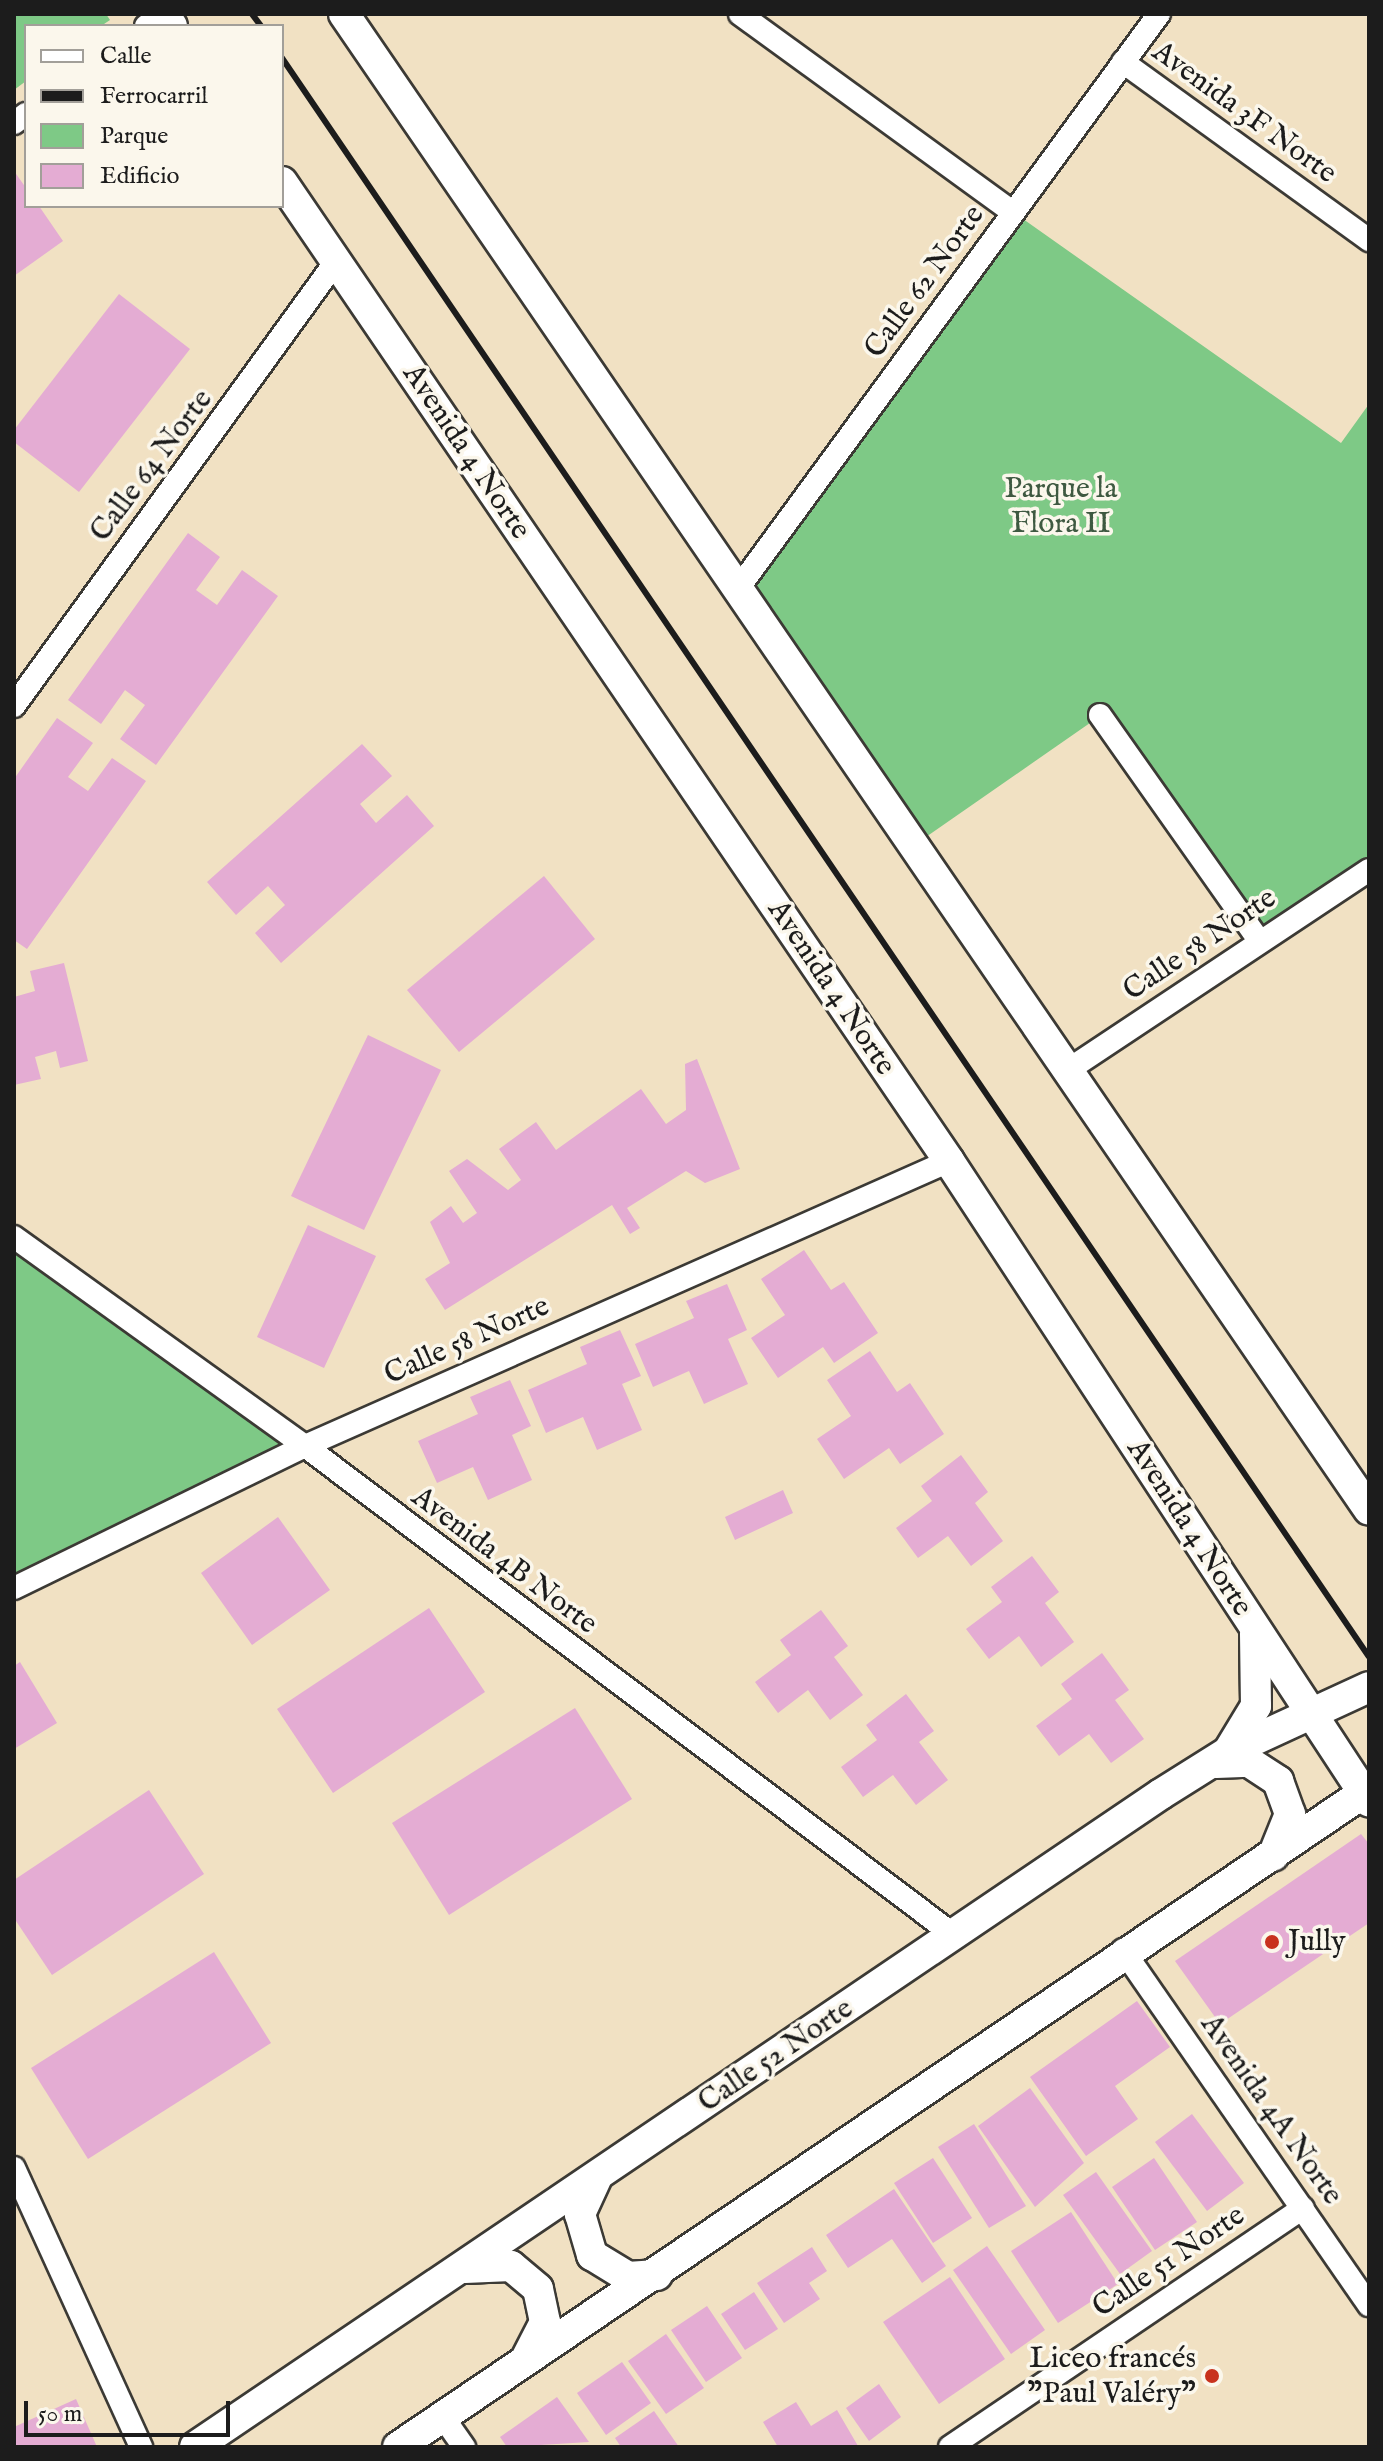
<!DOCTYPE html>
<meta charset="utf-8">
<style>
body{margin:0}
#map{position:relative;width:1383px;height:2461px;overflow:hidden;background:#f1e1c3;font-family:"IM FELL English",serif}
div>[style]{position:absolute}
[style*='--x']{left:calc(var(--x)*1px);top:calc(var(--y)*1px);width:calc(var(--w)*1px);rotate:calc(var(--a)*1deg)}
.green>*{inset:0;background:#7ec986}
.building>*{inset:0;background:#e4acd3}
.roads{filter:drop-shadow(2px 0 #3c3a35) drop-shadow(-2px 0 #3c3a35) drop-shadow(0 2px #3c3a35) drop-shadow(0 -2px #3c3a35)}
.street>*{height:22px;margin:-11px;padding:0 11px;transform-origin:11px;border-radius:11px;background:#fff}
.secondary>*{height:30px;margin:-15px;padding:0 15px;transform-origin:15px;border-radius:15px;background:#fff}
.rail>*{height:6px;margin:-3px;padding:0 3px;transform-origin:3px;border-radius:3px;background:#1c1c1c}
.dots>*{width:22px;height:22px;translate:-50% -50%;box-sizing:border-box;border:4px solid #fbf7ec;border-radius:50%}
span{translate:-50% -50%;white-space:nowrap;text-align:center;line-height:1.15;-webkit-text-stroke:7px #fbf7ec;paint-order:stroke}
.street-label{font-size:30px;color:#1c1c1c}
.park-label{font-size:30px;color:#3e5941}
.poi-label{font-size:30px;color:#1c1c1c}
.left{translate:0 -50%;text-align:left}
.right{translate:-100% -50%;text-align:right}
.frame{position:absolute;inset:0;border:16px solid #1c1c1c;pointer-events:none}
.legend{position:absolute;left:24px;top:24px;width:260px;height:184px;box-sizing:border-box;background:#fbf7ec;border:2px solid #a29f99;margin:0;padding:10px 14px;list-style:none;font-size:24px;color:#1c1c1c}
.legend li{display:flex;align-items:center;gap:16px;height:40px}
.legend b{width:40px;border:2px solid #a29f99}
.scale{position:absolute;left:24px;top:2401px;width:206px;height:36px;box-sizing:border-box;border:4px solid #1c1c1c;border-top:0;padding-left:10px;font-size:24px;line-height:28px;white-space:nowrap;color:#1c1c1c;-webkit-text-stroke:6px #fbf7ec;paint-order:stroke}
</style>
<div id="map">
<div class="green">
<div style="clip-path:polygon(14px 14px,106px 14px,110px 20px,101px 26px,26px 26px,26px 81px,14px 90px)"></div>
<div style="clip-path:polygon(1013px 212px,1341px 443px,1369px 404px,1369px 870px,1259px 940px,1100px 716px,913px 846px,740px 586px)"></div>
<div style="clip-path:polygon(14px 1237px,305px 1446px,14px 1588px)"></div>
</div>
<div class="building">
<div style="clip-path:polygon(14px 171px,26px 188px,26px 206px,39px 206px,63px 241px,14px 276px)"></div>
<div style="clip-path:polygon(119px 294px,190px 349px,79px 492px,14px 442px,14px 430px)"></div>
<div style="clip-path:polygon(188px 533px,220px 557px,196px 590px,217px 605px,242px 570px,278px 596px,156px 765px,120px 739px,145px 705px,125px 690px,101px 724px,68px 700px)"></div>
<div style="clip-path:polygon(57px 718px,93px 743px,68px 777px,88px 791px,112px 758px,146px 781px,27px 949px,14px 940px,14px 779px)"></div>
<div style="clip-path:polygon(362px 744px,392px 776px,360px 804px,376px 823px,407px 795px,434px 826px,281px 963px,255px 933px,285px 905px,268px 886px,236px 915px,207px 882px)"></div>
<div style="clip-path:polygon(544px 876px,595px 939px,459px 1052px,407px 990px)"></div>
<div style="clip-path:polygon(64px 963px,88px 1061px,60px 1068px,56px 1051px,35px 1057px,41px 1079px,14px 1085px,14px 997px,35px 991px,30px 971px)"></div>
<div style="clip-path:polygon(368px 1035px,441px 1070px,364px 1230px,291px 1196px)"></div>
<div style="clip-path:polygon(697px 1059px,740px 1169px,705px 1183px,686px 1171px,627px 1208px,640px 1228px,630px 1234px,612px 1205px,445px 1310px,425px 1279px,450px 1263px,430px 1222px,451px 1206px,463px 1223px,477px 1213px,449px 1171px,467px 1159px,508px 1190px,521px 1180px,499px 1149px,536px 1122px,556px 1150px,641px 1089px,666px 1124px,686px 1110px,685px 1064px)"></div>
<div style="clip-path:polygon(308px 1225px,376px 1256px,324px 1368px,257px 1337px)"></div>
<div style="clip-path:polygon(804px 1250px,831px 1290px,844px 1282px,878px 1333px,834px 1363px,823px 1347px,778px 1378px,751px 1338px,785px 1315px,761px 1279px)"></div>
<div style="clip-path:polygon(727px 1284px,747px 1330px,728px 1339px,748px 1384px,704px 1404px,689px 1371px,653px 1387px,635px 1344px,694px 1318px,686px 1301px)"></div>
<div style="clip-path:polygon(620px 1330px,641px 1376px,622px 1384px,642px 1430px,597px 1450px,583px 1417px,546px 1433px,528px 1390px,587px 1364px,580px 1347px)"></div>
<div style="clip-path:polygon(870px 1351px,897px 1392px,910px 1383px,944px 1434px,900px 1464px,889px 1448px,844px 1479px,817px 1439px,851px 1416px,827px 1380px)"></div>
<div style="clip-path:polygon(510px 1380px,531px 1426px,512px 1435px,532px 1480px,488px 1500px,473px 1467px,437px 1483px,418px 1441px,478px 1414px,470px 1397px)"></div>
<div style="clip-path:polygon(961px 1455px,988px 1492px,975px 1503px,1003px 1541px,971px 1566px,948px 1536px,918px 1558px,896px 1528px,932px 1501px,921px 1486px)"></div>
<div style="clip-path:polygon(783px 1490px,793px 1513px,735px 1540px,725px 1517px)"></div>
<div style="clip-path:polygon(278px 1517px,330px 1590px,252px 1645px,201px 1573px)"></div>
<div style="clip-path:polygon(1032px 1556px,1059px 1592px,1045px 1603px,1074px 1642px,1041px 1667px,1019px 1636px,989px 1659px,966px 1629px,1002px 1602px,991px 1587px)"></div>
<div style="clip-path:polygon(429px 1608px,485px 1692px,333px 1793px,277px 1709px)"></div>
<div style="clip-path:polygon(821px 1610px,848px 1646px,834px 1657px,863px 1695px,830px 1720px,808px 1690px,778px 1713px,755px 1682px,791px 1655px,780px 1640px)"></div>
<div style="clip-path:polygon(1102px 1653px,1129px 1690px,1115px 1700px,1144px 1739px,1111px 1763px,1089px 1734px,1059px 1756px,1036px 1726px,1072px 1699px,1061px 1684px)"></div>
<div style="clip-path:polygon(20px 1662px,57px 1723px,14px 1749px,14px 1666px)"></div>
<div style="clip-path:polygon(906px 1694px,934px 1731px,919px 1742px,948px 1780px,916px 1805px,893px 1775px,863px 1797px,841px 1767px,877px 1740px,866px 1725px)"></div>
<div style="clip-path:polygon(575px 1708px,632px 1799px,449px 1915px,392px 1823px)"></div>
<div style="clip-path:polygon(149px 1790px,204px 1874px,52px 1975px,14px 1918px,14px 1880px)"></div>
<div style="clip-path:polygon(1361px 1834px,1369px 1844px,1369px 1923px,1220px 2024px,1175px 1961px)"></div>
<div style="clip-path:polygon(214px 1952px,271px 2043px,88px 2159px,31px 2068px)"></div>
<div style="clip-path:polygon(1137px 2001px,1170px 2047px,1115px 2086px,1138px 2119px,1086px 2156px,1030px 2077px)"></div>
<div style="clip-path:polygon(1030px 2088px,1084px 2163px,1035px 2207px,978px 2126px)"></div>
<div style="clip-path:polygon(1192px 2114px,1244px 2183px,1207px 2211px,1155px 2142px)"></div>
<div style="clip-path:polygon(974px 2124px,1026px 2206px,989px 2228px,938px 2147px)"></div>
<div style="clip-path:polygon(933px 2158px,972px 2218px,933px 2243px,894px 2183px)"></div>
<div style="clip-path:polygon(1154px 2158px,1197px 2222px,1155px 2250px,1112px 2187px)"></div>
<div style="clip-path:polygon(1096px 2172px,1152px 2251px,1120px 2274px,1063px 2195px)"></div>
<div style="clip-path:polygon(894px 2189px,946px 2266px,922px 2283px,892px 2239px,848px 2268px,826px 2235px)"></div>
<div style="clip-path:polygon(1071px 2212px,1118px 2284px,1058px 2323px,1011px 2251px)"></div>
<div style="clip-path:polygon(987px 2246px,1045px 2330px,1011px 2354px,953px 2270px)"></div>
<div style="clip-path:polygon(812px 2247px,827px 2271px,809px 2283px,820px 2299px,784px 2323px,757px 2283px)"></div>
<div style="clip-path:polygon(950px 2277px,1005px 2359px,939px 2404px,883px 2322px)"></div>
<div style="clip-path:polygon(754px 2292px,778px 2329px,745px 2350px,721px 2314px)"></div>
<div style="clip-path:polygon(707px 2306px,742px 2358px,706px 2382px,671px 2330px)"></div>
<div style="clip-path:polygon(666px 2334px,704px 2388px,666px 2414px,628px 2361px)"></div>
<div style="clip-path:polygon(622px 2362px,651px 2403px,606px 2435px,577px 2393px)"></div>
<div style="clip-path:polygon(879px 2384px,901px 2417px,869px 2441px,846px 2408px)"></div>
<div style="clip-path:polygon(557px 2397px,589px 2442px,507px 2447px,500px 2437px)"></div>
<div style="clip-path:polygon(76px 2399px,97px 2447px,14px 2447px,14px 2427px)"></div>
<div style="clip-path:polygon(796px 2402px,811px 2426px,837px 2410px,858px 2446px,778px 2447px,763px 2422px)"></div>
<div style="clip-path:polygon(654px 2411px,679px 2447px,621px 2447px,615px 2438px)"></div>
</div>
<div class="roads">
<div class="street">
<div style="--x:740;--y:14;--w:337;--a:36"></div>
<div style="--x:146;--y:26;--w:20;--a:-37"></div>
<div style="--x:1123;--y:62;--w:304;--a:35.9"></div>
<div style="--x:14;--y:123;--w:15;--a:-37"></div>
<div style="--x:740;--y:586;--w:709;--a:-53.78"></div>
<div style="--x:14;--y:706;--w:551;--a:-54.09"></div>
<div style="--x:1100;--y:715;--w:276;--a:54.8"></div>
<div style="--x:1065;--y:1072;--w:365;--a:-33.6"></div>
<div style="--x:14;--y:1237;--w:358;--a:35.7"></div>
<div style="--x:305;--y:1446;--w:814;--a:37.01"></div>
<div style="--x:14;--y:1588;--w:324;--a:-26"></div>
<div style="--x:305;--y:1446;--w:704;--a:-23.87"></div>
<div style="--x:1123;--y:1950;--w:432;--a:55.3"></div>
<div style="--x:14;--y:2168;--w:307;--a:65.5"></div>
<div style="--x:443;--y:2417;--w:37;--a:55"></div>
<div style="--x:950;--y:2447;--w:426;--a:-34.1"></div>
</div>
<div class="secondary">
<div style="--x:164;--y:14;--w:14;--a:56"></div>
<div style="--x:344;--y:14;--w:1813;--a:55.58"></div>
<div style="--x:282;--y:182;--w:1185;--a:55.73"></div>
<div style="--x:949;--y:1161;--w:766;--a:56.73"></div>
<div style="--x:1228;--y:1752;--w:54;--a:-58.7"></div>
<div style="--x:1256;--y:1706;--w:72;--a:-90.8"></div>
<div style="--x:1216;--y:1763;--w:33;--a:-2"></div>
<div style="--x:1249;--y:1762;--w:35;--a:33"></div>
<div style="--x:1278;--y:1781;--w:35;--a:70"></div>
<div style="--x:1290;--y:1814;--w:45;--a:112"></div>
<div style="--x:597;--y:2177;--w:41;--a:114.7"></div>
<div style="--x:580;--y:2214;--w:43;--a:73.7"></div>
<div style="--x:592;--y:2255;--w:42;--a:31.4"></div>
<div style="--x:628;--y:2277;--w:29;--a:-4"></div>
<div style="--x:465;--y:2268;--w:46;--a:-2.5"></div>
<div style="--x:511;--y:2266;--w:35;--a:40"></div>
<div style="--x:538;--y:2289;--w:34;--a:78"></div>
<div style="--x:545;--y:2322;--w:42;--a:117.2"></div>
<div style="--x:195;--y:2447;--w:1166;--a:-34.06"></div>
<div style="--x:1161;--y:1794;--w:79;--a:-32.1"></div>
<div style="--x:1228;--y:1752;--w:155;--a:-24.7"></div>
<div style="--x:398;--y:2447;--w:1173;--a:-34.12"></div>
</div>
</div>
<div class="rail">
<div style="--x:252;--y:14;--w:15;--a:53"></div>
<div style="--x:282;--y:58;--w:1933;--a:55.79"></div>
</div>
<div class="dots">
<div style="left:1272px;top:1942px;background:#c8321e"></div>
<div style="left:1212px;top:2376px;background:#c8321e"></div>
</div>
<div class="street-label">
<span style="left:1244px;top:113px;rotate:36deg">Avenida 3F Norte</span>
<span style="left:925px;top:282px;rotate:-54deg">Calle 62 Norte</span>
<span style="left:466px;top:452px;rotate:56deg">Avenida 4 Norte</span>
<span style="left:152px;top:466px;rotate:-53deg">Calle 64 Norte</span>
<span style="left:1200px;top:945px;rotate:-34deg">Calle 58 Norte</span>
<span style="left:831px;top:988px;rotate:56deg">Avenida 4 Norte</span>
<span style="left:467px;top:1341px;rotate:-24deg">Calle 58 Norte</span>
<span style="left:1189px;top:1528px;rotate:57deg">Avenida 4 Norte</span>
<span style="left:504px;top:1561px;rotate:37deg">Avenida 4B Norte</span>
<span style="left:776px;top:2056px;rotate:-34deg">Calle 52 Norte</span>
<span style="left:1271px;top:2110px;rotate:55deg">Avenida 4A Norte</span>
<span style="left:1169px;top:2262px;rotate:-34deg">Calle 51 Norte</span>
</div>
<div class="park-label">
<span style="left:1061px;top:506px">Parque la<br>Flora II</span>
</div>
<div class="poi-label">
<span class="left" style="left:1288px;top:1942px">Jully</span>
<span class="right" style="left:1196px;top:2376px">Liceo francés<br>"Paul Valéry"</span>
</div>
<div class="frame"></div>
<ul class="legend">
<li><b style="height:10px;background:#fff"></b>Calle</li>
<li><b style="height:10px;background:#1c1c1c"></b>Ferrocarril</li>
<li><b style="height:22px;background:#7ec986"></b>Parque</li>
<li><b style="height:22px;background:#e4acd3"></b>Edificio</li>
</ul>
<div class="scale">50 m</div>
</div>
